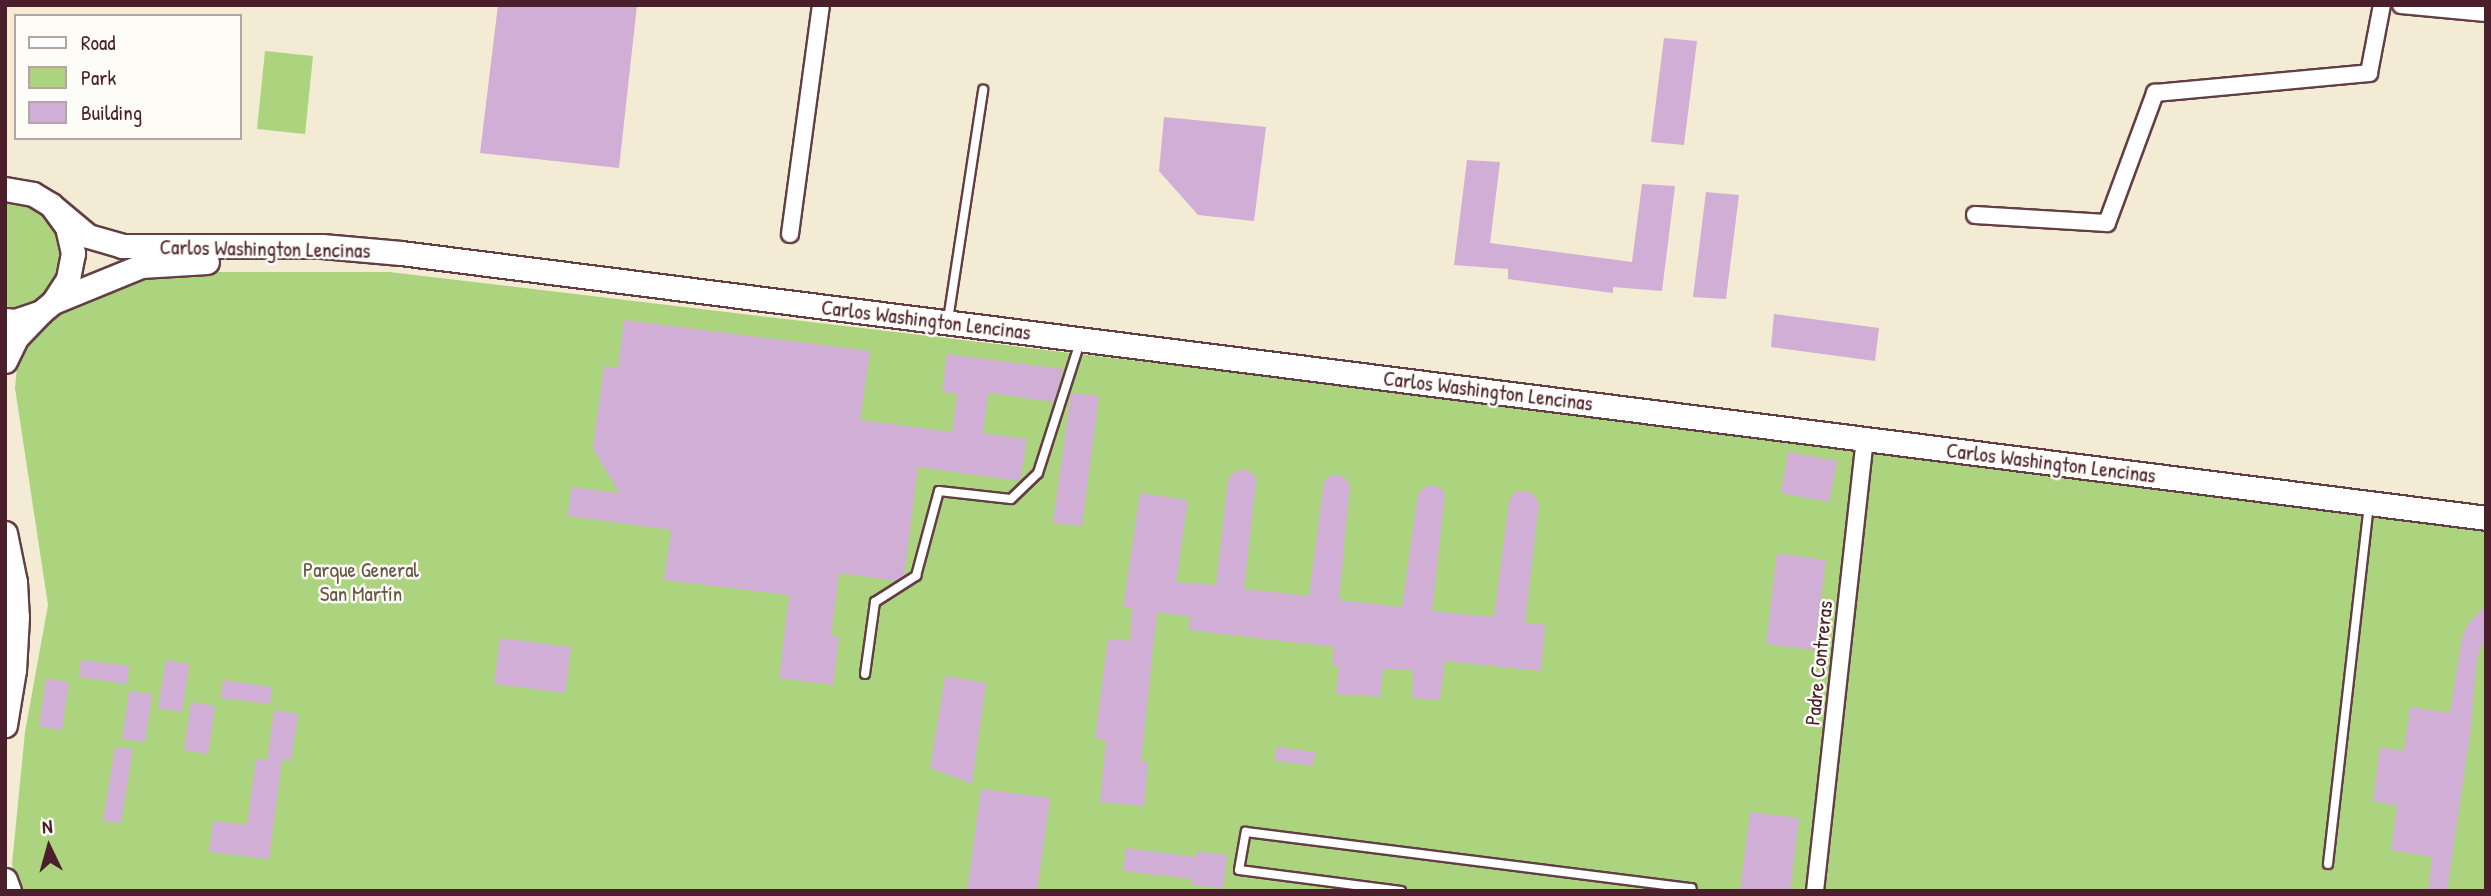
<!DOCTYPE html>
<meta charset="utf-8">
<style>
body{margin:0}
#map{position:relative;width:2491px;height:896px;overflow:hidden;background:#f3ebd4;font-family:"Patrick Hand",sans-serif}
div>[style]{position:absolute}
[style*='--x']{left:calc(var(--x)*1px);top:calc(var(--y)*1px);width:calc(var(--w)*1px);rotate:calc(var(--a)*1deg)}
.green>*{inset:0;background:#acd47f}
.building>*{inset:0;background:#d1aed6}
.roads{filter:drop-shadow(2px 0 #633e44) drop-shadow(-2px 0 #633e44) drop-shadow(0 2px #633e44) drop-shadow(0 -2px #633e44)}
.lane>*{height:8px;margin:-4px;padding:0 4px;transform-origin:4px;border-radius:4px;background:#fff}
.street>*{height:16px;margin:-8px;padding:0 8px;transform-origin:8px;border-radius:8px;background:#fff}
.secondary>*{height:23px;margin:-11.5px;padding:0 11.5px;transform-origin:11.5px;border-radius:11.5px;background:#fff}
span{translate:-50% -50%;white-space:nowrap;text-align:center;line-height:1.15;-webkit-text-stroke:5px #fdfcf7;paint-order:stroke}
.street-label{font-size:21px;color:#4a1f2b}
.park-label{font-size:21px;color:#675544}
.frame{position:absolute;inset:0;border:7px solid #4a1f2b;pointer-events:none}
.legend{position:absolute;left:14px;top:14px;width:228px;height:126px;box-sizing:border-box;background:#fdfcf7;border:2px solid #b5a4a5;margin:0;padding:9px 12px;list-style:none;font-size:21px;color:#4a1f2b}
.legend li{display:flex;align-items:center;gap:14px;height:35px}
.legend b{width:35px;border:2px solid #b5a4a5}
.north{position:absolute;left:14px;top:812px;width:70px;height:70px;-webkit-text-stroke:5px #fdfcf7;paint-order:stroke;rotate:355deg;font-size:19px;font-weight:700;line-height:28px;text-align:center;color:#4a1f2b}
.north::after{content:'';display:block;margin:auto;width:24px;height:32px;background:#4a1f2b;clip-path:polygon(50% 0,100% 100%,50% 72%,0 100%)}
</style>
<div id="map">
<div class="green">
<div style="clip-path:polygon(265px 51px,313px 56px,305px 134px,257px 129px)"></div>
<div style="clip-path:polygon(5px 199px,33px 204px,47px 214px,58px 229px,64px 246px,58px 281px,35px 306px,5px 312px)"></div>
<div style="clip-path:polygon(155px 272px,389px 272px,1898px 451px,2486px 530px,2486px 891px,18px 891px,12px 864px,25px 732px,48px 605px,15px 388px,19px 345px,44px 322px,94px 289px)"></div>
</div>
<div class="building">
<div style="clip-path:polygon(498px 5px,637px 5px,619px 168px,480px 153px)"></div>
<div style="clip-path:polygon(1664px 38px,1697px 41px,1684px 145px,1651px 142px)"></div>
<div style="clip-path:polygon(1164px 117px,1266px 127px,1254px 221px,1198px 215px,1159px 171px)"></div>
<div style="clip-path:polygon(1467px 160px,1500px 162px,1490px 243px,1632px 262px,1642px 184px,1675px 186px,1662px 291px,1613px 287px,1613px 293px,1508px 279px,1508px 269px,1454px 265px)"></div>
<div style="clip-path:polygon(1706px 192px,1739px 195px,1726px 299px,1693px 297px)"></div>
<div style="clip-path:polygon(1774px 314px,1879px 328px,1875px 361px,1771px 347px)"></div>
<div style="clip-path:polygon(624px 320px,870px 351px,860px 420px,952px 432px,957px 394px,942px 392px,947px 354px,1063px 369px,1054px 402px,988px 393px,983px 433px,1027px 439px,1020px 481px,918px 467px,904px 576px,897px 581px,839px 573px,831px 636px,839px 637px,833px 685px,779px 678px,789px 595px,664px 580px,671px 530px,568px 516px,571px 487px,619px 493px,593px 448px,604px 366px,618px 368px)"></div>
<div style="clip-path:polygon(1071px 393px,1099px 396px,1082px 526px,1053px 523px)"></div>
<div style="clip-path:polygon(1788px 452px,1837px 461px,1829px 502px,1781px 493px)"></div>
<div style="clip-path:polygon(1245px 469px,1255px 476px,1256px 482px,1244px 589px,1309px 596px,1324px 482px,1329px 476px,1342px 475px,1350px 485px,1339px 600px,1402px 607px,1418px 494px,1426px 486px,1435px 486px,1441px 488px,1445px 495px,1432px 611px,1494px 617px,1509px 501px,1516px 491px,1530px 491px,1539px 503px,1525px 623px,1545px 625px,1541px 671px,1445px 661px,1440px 700px,1412px 698px,1413px 670px,1383px 669px,1380px 697px,1336px 694px,1339px 666px,1332px 665px,1334px 647px,1189px 630px,1190px 617px,1157px 612px,1141px 761px,1148px 762px,1144px 806px,1100px 802px,1106px 740px,1095px 738px,1108px 639px,1130px 641px,1132px 608px,1123px 607px,1140px 493px,1188px 500px,1176px 582px,1216px 585px,1228px 479px,1233px 473px)"></div>
<div style="clip-path:polygon(1777px 553px,1826px 560px,1814px 650px,1766px 644px)"></div>
<div style="clip-path:polygon(2486px 605px,2486px 635px,2477px 658px,2470px 734px,2447px 891px,2428px 891px,2432px 857px,2391px 850px,2397px 806px,2373px 801px,2380px 747px,2404px 751px,2410px 707px,2450px 713px,2462px 637px,2468px 624px)"></div>
<div style="clip-path:polygon(500px 638px,571px 647px,565px 693px,494px 684px)"></div>
<div style="clip-path:polygon(81px 660px,129px 666px,127px 684px,79px 677px)"></div>
<div style="clip-path:polygon(166px 660px,189px 664px,182px 712px,158px 708px)"></div>
<div style="clip-path:polygon(945px 676px,986px 683px,972px 784px,930px 768px)"></div>
<div style="clip-path:polygon(46px 679px,69px 682px,62px 730px,39px 727px)"></div>
<div style="clip-path:polygon(223px 680px,272px 687px,270px 704px,221px 698px)"></div>
<div style="clip-path:polygon(129px 691px,152px 694px,145px 742px,122px 739px)"></div>
<div style="clip-path:polygon(191px 702px,215px 706px,208px 754px,184px 750px)"></div>
<div style="clip-path:polygon(274px 710px,298px 714px,291px 761px,282px 760px,269px 859px,209px 852px,213px 821px,247px 825px,256px 759px,267px 761px)"></div>
<div style="clip-path:polygon(115px 747px,133px 749px,121px 823px,103px 821px)"></div>
<div style="clip-path:polygon(1276px 747px,1315px 752px,1313px 766px,1275px 761px)"></div>
<div style="clip-path:polygon(981px 789px,1050px 798px,1037px 891px,967px 891px)"></div>
<div style="clip-path:polygon(1750px 812px,1799px 818px,1790px 891px,1740px 891px)"></div>
<div style="clip-path:polygon(1126px 848px,1196px 857px,1197px 851px,1227px 855px,1223px 889px,1192px 885px,1192px 879px,1123px 871px)"></div>
</div>
<div class="roads">
<div class="lane">
<div style="--x:948;--y:320;--w:233;--a:-81.3"></div>
<div style="--x:865;--y:674;--w:73;--a:-82.1"></div>
<div style="--x:875;--y:602;--w:49;--a:-32.4"></div>
<div style="--x:916;--y:576;--w:88;--a:-74.9"></div>
<div style="--x:939;--y:491;--w:72;--a:6.3"></div>
<div style="--x:1011;--y:499;--w:37;--a:-44"></div>
<div style="--x:1038;--y:473;--w:138;--a:-72.2"></div>
<div style="--x:2328;--y:864;--w:360;--a:-83.5"></div>
<div style="--x:1401;--y:891;--w:163;--a:-172.6"></div>
<div style="--x:1239;--y:870;--w:39;--a:-80"></div>
<div style="--x:1246;--y:832;--w:449;--a:7.2"></div>
<div style="--x:1691;--y:888;--w:3;--a:72"></div>
</div>
<div class="street">
<div style="--x:2401;--y:5;--w:85;--a:5.4"></div>
<div style="--x:1975;--y:215;--w:132;--a:3.5"></div>
<div style="--x:2107;--y:223;--w:139;--a:-69.7"></div>
<div style="--x:2155;--y:93;--w:215;--a:-5.3"></div>
<div style="--x:2369;--y:73;--w:69;--a:-79.2"></div>
<div style="--x:790;--y:234;--w:231;--a:-82.3"></div>
<div style="--x:1815;--y:891;--w:455;--a:-83.7"></div>
</div>
<div class="secondary">
<div style="--x:5;--y:189;--w:28;--a:10"></div>
<div style="--x:33;--y:194;--w:21;--a:31"></div>
<div style="--x:51;--y:205;--w:27;--a:54"></div>
<div style="--x:67;--y:227;--w:27;--a:77"></div>
<div style="--x:73;--y:253;--w:26;--a:101"></div>
<div style="--x:68;--y:279;--w:27;--a:123"></div>
<div style="--x:53;--y:302;--w:16;--a:140"></div>
<div style="--x:41;--y:312;--w:28;--a:161"></div>
<div style="--x:15;--y:321;--w:10;--a:-174"></div>
<div style="--x:51;--y:205;--w:48;--a:40"></div>
<div style="--x:88;--y:236;--w:35;--a:16"></div>
<div style="--x:122;--y:246;--w:200;--a:0"></div>
<div style="--x:322;--y:246;--w:79;--a:5.1"></div>
<div style="--x:401;--y:253;--w:2102;--a:7.24"></div>
<div style="--x:53;--y:302;--w:95;--a:-22.2"></div>
<div style="--x:141;--y:266;--w:66;--a:-3.5"></div>
<div style="--x:5;--y:361;--w:25;--a:-64"></div>
<div style="--x:16;--y:338;--w:35;--a:-46"></div>
<div style="--x:5;--y:533;--w:50;--a:78.5"></div>
<div style="--x:15;--y:582;--w:35;--a:87"></div>
<div style="--x:17;--y:617;--w:53;--a:93.2"></div>
<div style="--x:14;--y:670;--w:56;--a:99.3"></div>
<div style="--x:5;--y:880;--w:12;--a:70"></div>
</div>
</div>
<div class="street-label">
<span style="left:265px;top:249px;rotate:1deg">Carlos Washington Lencinas</span>
<span style="left:926px;top:320px;rotate:7deg">Carlos Washington Lencinas</span>
<span style="left:1488px;top:391px;rotate:7deg">Carlos Washington Lencinas</span>
<span style="left:2051px;top:463px;rotate:7deg">Carlos Washington Lencinas</span>
<span style="left:1819px;top:663px;rotate:-84deg">Padre Contreras</span>
</div>
<div class="park-label">
<span style="left:361px;top:582px">Parque General<br>San Martín</span>
</div>
<div class="frame"></div>
<ul class="legend">
<li><b style="height:9px;background:#fff"></b>Road</li>
<li><b style="height:19px;background:#acd47f"></b>Park</li>
<li><b style="height:19px;background:#d1aed6"></b>Building</li>
</ul>
<div class="north">N</div>
</div>
